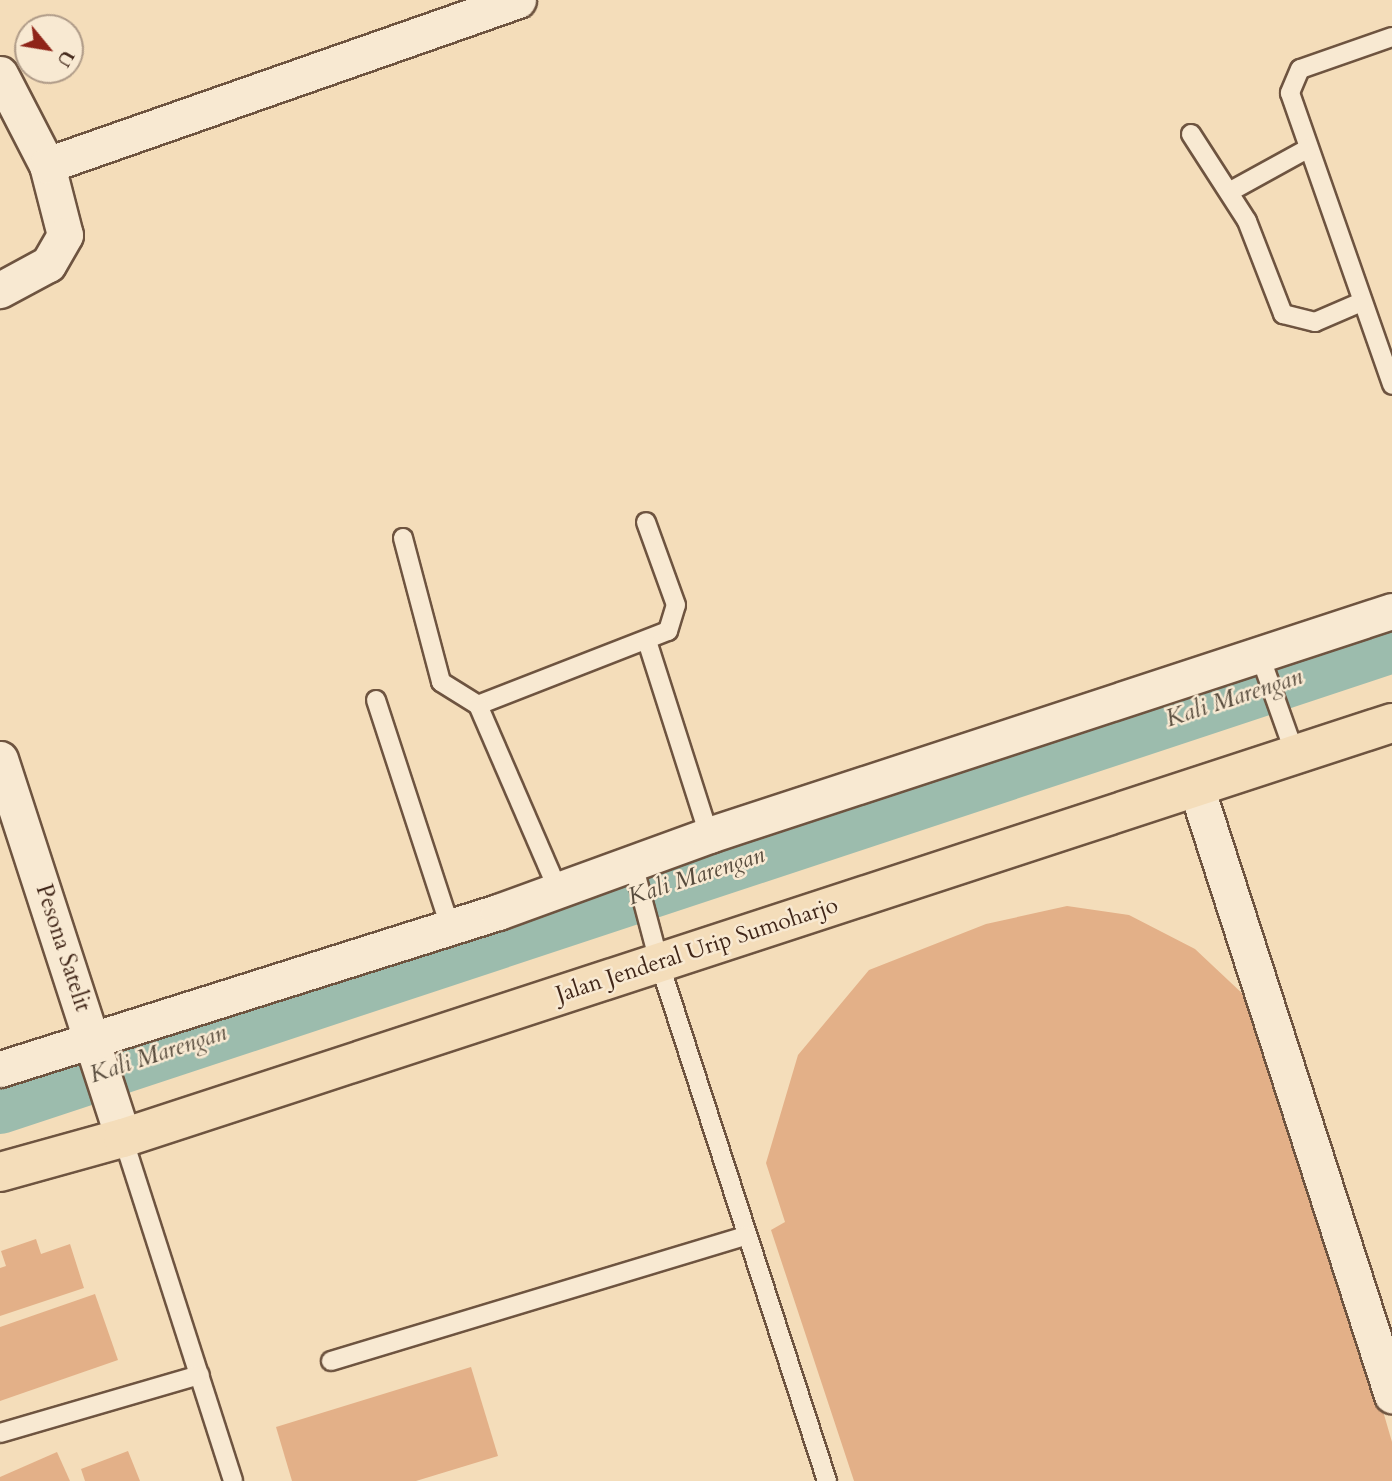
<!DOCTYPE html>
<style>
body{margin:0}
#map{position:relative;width:1392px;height:1481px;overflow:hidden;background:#f4ddba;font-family:Cardo,serif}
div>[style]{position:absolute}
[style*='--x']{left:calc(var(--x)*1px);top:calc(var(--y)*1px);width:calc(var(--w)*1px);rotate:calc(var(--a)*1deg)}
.river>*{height:56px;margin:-28px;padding:0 28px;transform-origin:28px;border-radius:28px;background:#9cbcad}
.building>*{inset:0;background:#e3b088}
.roads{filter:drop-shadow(2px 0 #6e5440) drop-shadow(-2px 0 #6e5440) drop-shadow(0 2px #6e5440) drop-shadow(0 -2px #6e5440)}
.lane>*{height:18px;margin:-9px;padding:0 9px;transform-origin:9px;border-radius:9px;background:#f8e9d2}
.street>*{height:35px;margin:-17.5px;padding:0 17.5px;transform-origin:17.5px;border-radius:17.5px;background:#f8e9d2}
.highway>*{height:38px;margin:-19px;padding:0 19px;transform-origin:19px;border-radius:19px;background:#f4ddba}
span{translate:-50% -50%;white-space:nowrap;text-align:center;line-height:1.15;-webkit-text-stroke:5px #f8e9d2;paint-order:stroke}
.street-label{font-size:23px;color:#412618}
.water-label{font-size:24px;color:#584c3d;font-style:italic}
.north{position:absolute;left:14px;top:14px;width:70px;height:70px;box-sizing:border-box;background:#f8e9d2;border:2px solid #af9b88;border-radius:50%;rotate:120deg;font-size:19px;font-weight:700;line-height:28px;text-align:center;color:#412618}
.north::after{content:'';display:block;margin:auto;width:24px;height:32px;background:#8f2418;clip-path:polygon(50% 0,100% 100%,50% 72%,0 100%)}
</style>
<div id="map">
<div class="river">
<div style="--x:0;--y:1106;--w:1466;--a:-18.32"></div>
</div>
<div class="building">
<div style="clip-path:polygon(1067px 906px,1129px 915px,1195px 949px,1245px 996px,1369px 1363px,1392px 1442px,1392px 1481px,854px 1481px,771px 1230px,785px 1222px,766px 1163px,798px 1055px,869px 970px,986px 924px)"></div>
<div style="clip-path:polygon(36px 1239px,41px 1254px,70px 1244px,84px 1288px,0 1316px,0 1268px,6px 1266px,1px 1251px)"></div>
<div style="clip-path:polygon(95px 1294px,118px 1360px,0 1401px,0 1327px)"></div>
<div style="clip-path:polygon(471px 1367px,498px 1456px,416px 1481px,292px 1481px,276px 1427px)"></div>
<div style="clip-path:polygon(128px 1451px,140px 1481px,85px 1481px,81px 1469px)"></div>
<div style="clip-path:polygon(57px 1452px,70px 1481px,0 1481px,0 1477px)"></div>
</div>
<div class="roads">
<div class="lane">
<div style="--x:1392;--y:37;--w:97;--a:160.8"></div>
<div style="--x:1300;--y:69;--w:26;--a:113"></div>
<div style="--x:1290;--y:93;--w:309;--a:70.7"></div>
<div style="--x:1191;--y:134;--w:103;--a:57.2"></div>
<div style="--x:1247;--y:221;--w:100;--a:68.8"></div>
<div style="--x:1283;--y:314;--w:33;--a:14"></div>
<div style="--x:1315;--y:322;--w:48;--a:-23.4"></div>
<div style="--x:1229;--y:192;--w:91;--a:-28.8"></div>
<div style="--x:403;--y:538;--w:149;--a:75.2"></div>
<div style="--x:441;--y:682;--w:44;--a:31.9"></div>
<div style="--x:478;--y:705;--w:204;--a:-21.3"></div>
<div style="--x:668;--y:631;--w:27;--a:-73"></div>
<div style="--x:676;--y:605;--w:88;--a:-109.9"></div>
<div style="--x:648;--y:644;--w:201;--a:72.3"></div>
<div style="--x:1259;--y:653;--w:107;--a:70.4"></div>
<div style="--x:376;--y:700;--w:239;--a:71.9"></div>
<div style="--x:478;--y:705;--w:202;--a:66.6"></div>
<div style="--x:633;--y:864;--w:101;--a:75.1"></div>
<div style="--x:659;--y:962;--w:546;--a:72.06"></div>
<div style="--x:123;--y:1138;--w:360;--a:72.2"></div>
<div style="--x:331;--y:1361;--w:433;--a:-16.8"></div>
<div style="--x:0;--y:1433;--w:208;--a:-16.2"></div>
</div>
<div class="street">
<div style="--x:0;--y:74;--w:102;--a:62.7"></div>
<div style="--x:47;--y:165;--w:72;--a:75.6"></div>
<div style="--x:65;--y:235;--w:34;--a:120"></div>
<div style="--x:48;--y:264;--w:55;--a:151.6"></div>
<div style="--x:47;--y:165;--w:499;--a:-19.3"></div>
<div style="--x:0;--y:759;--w:398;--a:72"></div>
<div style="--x:1197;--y:790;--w:636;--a:72.14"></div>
<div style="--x:0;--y:1069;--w:522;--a:-17.5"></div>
<div style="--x:498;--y:912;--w:225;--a:-20"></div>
<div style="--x:709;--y:835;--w:719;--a:-18.16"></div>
</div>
<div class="highway">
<div style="--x:0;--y:1172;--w:128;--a:-15.5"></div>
<div style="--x:123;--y:1138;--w:1335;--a:-18.11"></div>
</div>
</div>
<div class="street-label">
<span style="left:63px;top:948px;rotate:72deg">Pesona Satelit</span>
<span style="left:697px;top:950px;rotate:-18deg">Jalan Jenderal Urip Sumoharjo</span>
</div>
<div class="water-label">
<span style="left:1234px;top:698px;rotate:-18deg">Kali Marengan</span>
<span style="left:696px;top:876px;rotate:-18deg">Kali Marengan</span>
<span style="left:158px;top:1054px;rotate:-18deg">Kali Marengan</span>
</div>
<div class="north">U</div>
</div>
